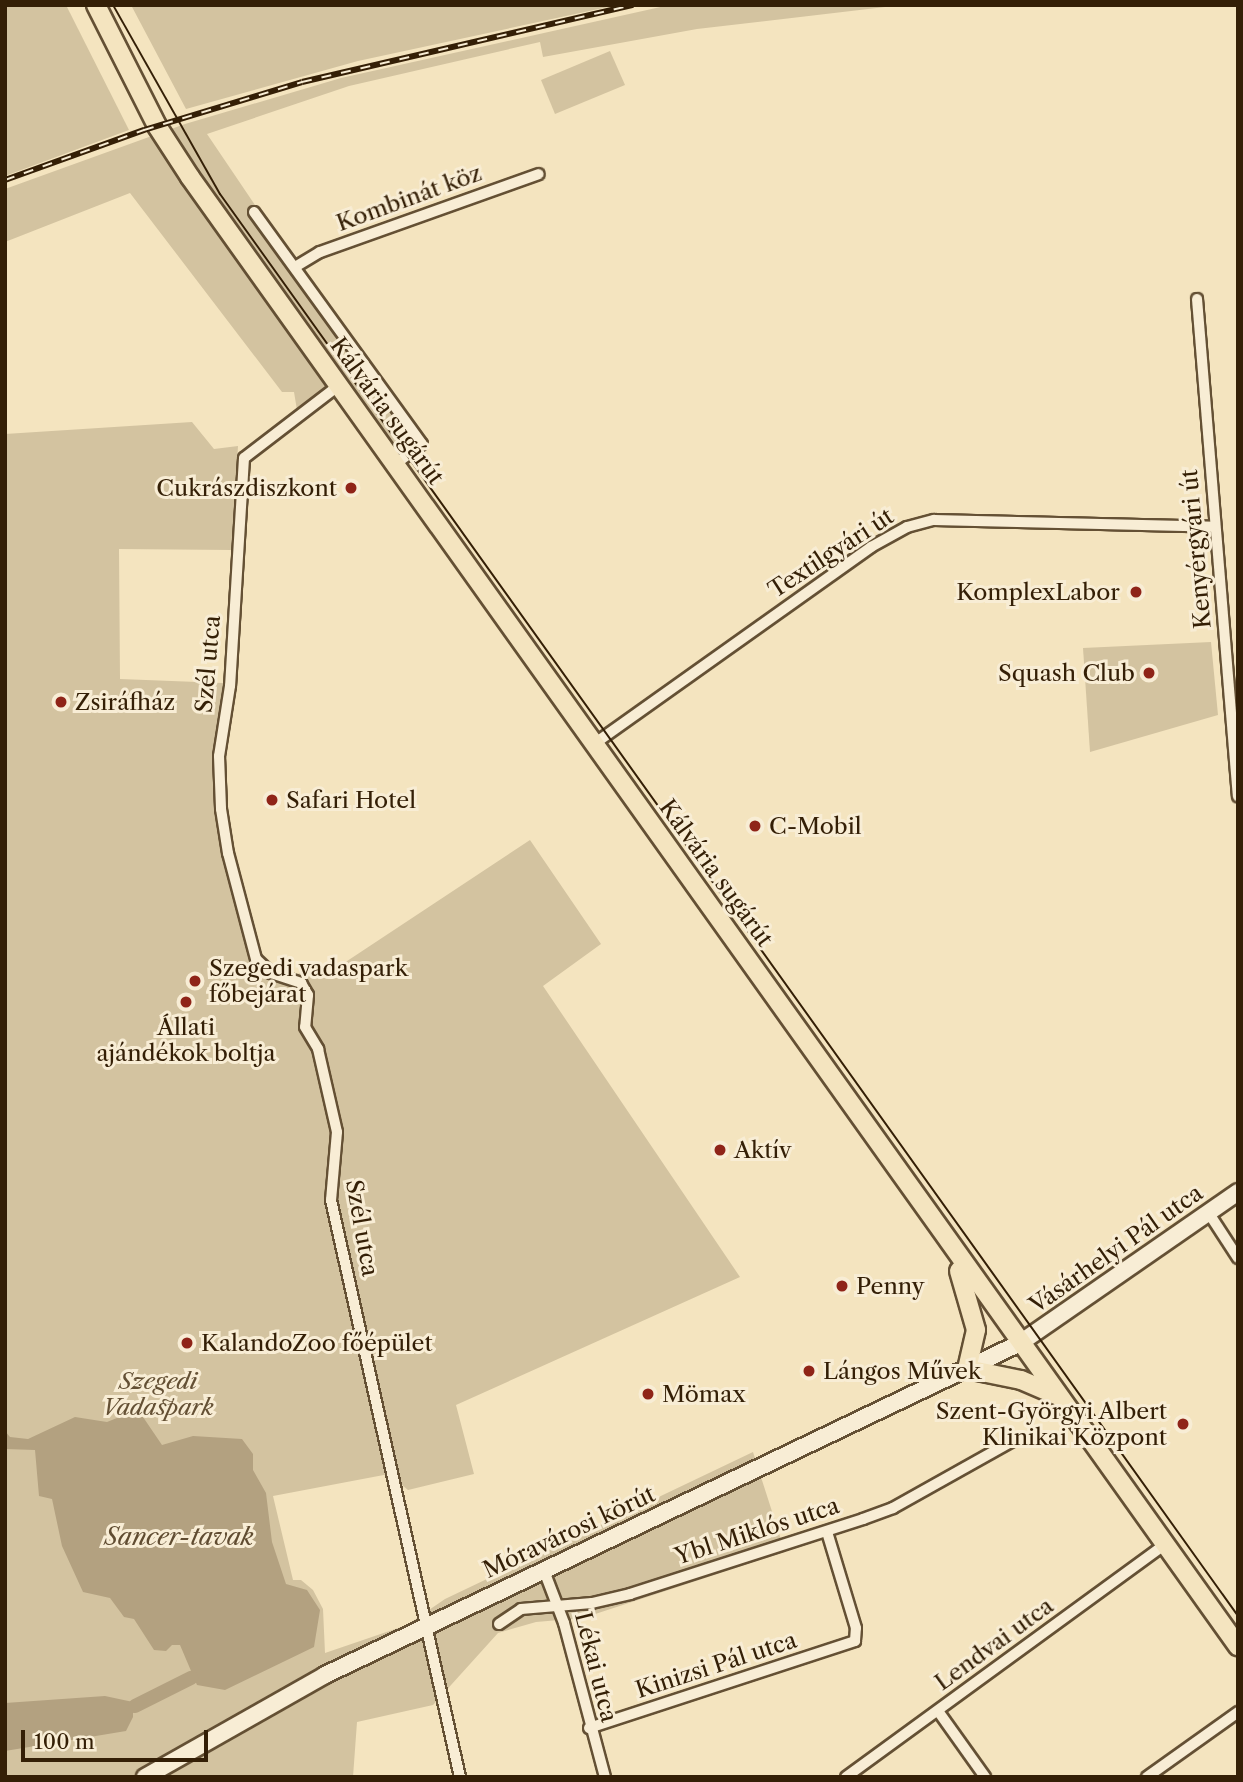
<!DOCTYPE html>
<meta charset="utf-8">
<style>
body{margin:0}
#map{position:relative;width:1243px;height:1782px;overflow:hidden;background:#f4e4bf;font-family:"Libre Caslon Text",serif}
div>[style]{position:absolute}
[style*='--x']{left:calc(var(--x)*1px);top:calc(var(--y)*1px);width:calc(var(--w)*1px);rotate:calc(var(--a)*1deg)}
.green>*{inset:0;background:#d3c3a0}
.water>*{inset:0;background:#b3a180}
.canal>*{height:14px;margin:-7px;padding:0 7px;transform-origin:7px;border-radius:7px;background:#b3a180}
.roads{filter:drop-shadow(2px 0 #645034) drop-shadow(-2px 0 #645034) drop-shadow(0 2px #645034) drop-shadow(0 -2px #645034)}
.minor>*{height:10px;margin:-5px;padding:0 5px;transform-origin:5px;border-radius:5px;background:#f8edd5}
.secondary>*{height:16px;margin:-8px;padding:0 8px;transform-origin:8px;border-radius:8px;background:#f8edd5}
.primary>*{height:18px;margin:-9px;padding:0 9px;transform-origin:9px;border-radius:9px;background:#f4e4bf}
.tram>*{height:2px;margin:-1px;padding:0 1px;transform-origin:1px;border-radius:1px;background:#341f06}
.rail>*{height:6px;margin-top:-3px;transform-origin:0;background:repeating-linear-gradient(90deg,#f8edd5 0 10px,#341f06 0 20px);box-sizing:border-box;border-block:2px solid #341f06}
.dots>*{width:19px;height:19px;translate:-50% -50%;box-sizing:border-box;border:4px solid #f8edd5;border-radius:50%}
span{translate:-50% -50%;white-space:nowrap;text-align:center;line-height:1.15;-webkit-text-stroke:6px #f8edd5;paint-order:stroke}
.street-label{font-size:23px;color:#341f06}
.poi-label{font-size:23px;color:#341f06}
.right{translate:-100% -50%;text-align:right}
.left{translate:0 -50%;text-align:left}
.park-label{font-size:23px;color:#645034;font-style:italic}
.water-label{font-size:24px;color:#604c31;font-style:italic}
.frame{position:absolute;inset:0;border:7px solid #341f06;pointer-events:none}
.scale{position:absolute;left:21px;top:1730px;width:187px;height:32px;box-sizing:border-box;border:4px solid #341f06;border-top:0;padding-left:9px;font-size:21px;line-height:24px;white-space:nowrap;color:#341f06;-webkit-text-stroke:5px #f8edd5;paint-order:stroke}
</style>
<div id="map">
<div class="green">
<div style="clip-path:polygon(5px 5px,66px 5px,129px 130px,5px 176px)"></div>
<div style="clip-path:polygon(131px 5px,617px 5px,358px 61px,186px 109px)"></div>
<div style="clip-path:polygon(902px 5px,697px 29px,543px 57px,540px 42px,349px 86px,207px 134px,413px 439px,398px 450px,344px 374px,297px 410px,294px 392px,282px 392px,130px 193px,5px 242px,5px 189px,185px 124px,341px 78px,665px 6px)"></div>
<div style="clip-path:polygon(610px 51px,625px 85px,555px 114px,541px 80px)"></div>
<div style="clip-path:polygon(192px 422px,214px 449px,238px 446px,232px 550px,119px 549px,120px 679px,223px 683px,214px 756px,216px 810px,222px 856px,255px 977px,332px 971px,530px 840px,601px 944px,543px 986px,740px 1277px,456px 1405px,474px 1474px,408px 1490px,389px 1474px,273px 1496px,293px 1580px,301px 1580px,313px 1590px,323px 1609px,325px 1653px,407px 1625px,445px 1599px,753px 1452px,785px 1552px,583px 1618px,536px 1622px,498px 1633px,433px 1705px,357px 1722px,353px 1777px,5px 1777px,5px 434px)"></div>
<div style="clip-path:polygon(1211px 642px,1218px 715px,1090px 752px,1083px 648px)"></div>
</div>
<div class="water">
<div style="clip-path:polygon(122px 1416px,143px 1417px,162px 1445px,193px 1436px,242px 1439px,253px 1454px,253px 1470px,266px 1493px,272px 1542px,286px 1584px,307px 1590px,320px 1610px,314px 1647px,225px 1690px,197px 1685px,180px 1645px,172px 1645px,166px 1651px,154px 1650px,134px 1619px,124px 1617px,110px 1598px,83px 1592px,62px 1546px,52px 1499px,39px 1496px,35px 1450px,5px 1449px,5px 1431px,10px 1437px,28px 1439px,75px 1417px,107px 1422px)"></div>
<div style="clip-path:polygon(105px 1696px,133px 1702px,133px 1717px,126px 1731px,5px 1751px,5px 1703px)"></div>
</div>
<div class="canal">
<div style="--x:135;--y:1706;--w:63;--a:-26.6"></div>
</div>
<div class="roads">
<div class="minor">
<div style="--x:254;--y:212;--w:286;--a:54.1"></div>
<div style="--x:422;--y:444;--w:34;--a:143"></div>
<div style="--x:295;--y:267;--w:29;--a:-31"></div>
<div style="--x:320;--y:252;--w:232;--a:-19.6"></div>
<div style="--x:1197;--y:299;--w:499;--a:85.3"></div>
<div style="--x:338;--y:386;--w:118;--a:142.5"></div>
<div style="--x:244;--y:458;--w:228;--a:93.5"></div>
<div style="--x:230;--y:686;--w:71;--a:98.9"></div>
<div style="--x:219;--y:756;--w:53;--a:87.8"></div>
<div style="--x:221;--y:809;--w:45;--a:81"></div>
<div style="--x:228;--y:853;--w:110;--a:75.2"></div>
<div style="--x:256;--y:959;--w:21;--a:43"></div>
<div style="--x:271;--y:973;--w:32;--a:18"></div>
<div style="--x:301;--y:983;--w:14;--a:60"></div>
<div style="--x:308;--y:995;--w:32;--a:95"></div>
<div style="--x:305;--y:1027;--w:26;--a:59"></div>
<div style="--x:318;--y:1049;--w:85;--a:77.1"></div>
<div style="--x:337;--y:1132;--w:68;--a:95"></div>
<div style="--x:331;--y:1200;--w:591;--a:77.4"></div>
<div style="--x:594;--y:744;--w:340;--a:-35.4"></div>
<div style="--x:871;--y:547;--w:41;--a:-29.1"></div>
<div style="--x:907;--y:527;--w:28;--a:-15"></div>
<div style="--x:934;--y:520;--w:281;--a:1.4"></div>
<div style="--x:1208;--y:1212;--w:55;--a:56.9"></div>
<div style="--x:543;--y:1568;--w:59;--a:69.1"></div>
<div style="--x:564;--y:1623;--w:159;--a:75.1"></div>
<div style="--x:499;--y:1624;--w:27;--a:-34"></div>
<div style="--x:521;--y:1609;--w:71;--a:-4.8"></div>
<div style="--x:592;--y:1603;--w:39;--a:-13"></div>
<div style="--x:630;--y:1594;--w:245;--a:-17.8"></div>
<div style="--x:863;--y:1519;--w:32;--a:-20"></div>
<div style="--x:893;--y:1508;--w:141;--a:-29.3"></div>
<div style="--x:938;--y:1711;--w:81;--a:54.5"></div>
<div style="--x:589;--y:1728;--w:280;--a:-18.1"></div>
<div style="--x:855;--y:1641;--w:13;--a:-86"></div>
<div style="--x:856;--y:1628;--w:100;--a:-106.8"></div>
<div style="--x:846;--y:1777;--w:395;--a:-36.1"></div>
<div style="--x:1147;--y:1777;--w:112;--a:-35.5"></div>
</div>
<div class="secondary">
<div style="--x:145;--y:1777;--w:207;--a:-29.5"></div>
<div style="--x:325;--y:1675;--w:770;--a:-25.53"></div>
<div style="--x:1020;--y:1343;--w:265;--a:-34.7"></div>
</div>
<div class="primary">
<div style="--x:96;--y:5;--w:136;--a:63.2"></div>
<div style="--x:157;--y:126;--w:61;--a:57.1"></div>
<div style="--x:190;--y:177;--w:1805;--a:54.5"></div>
<div style="--x:959;--y:1271;--w:61;--a:73.9"></div>
<div style="--x:976;--y:1330;--w:40;--a:103"></div>
<div style="--x:967;--y:1369;--w:55;--a:11.5"></div>
<div style="--x:1021;--y:1380;--w:38;--a:23"></div>
</div>
</div>
<div class="tram">
<div style="--x:113;--y:5;--w:217;--a:60.5"></div>
<div style="--x:220;--y:194;--w:1749;--a:54.4"></div>
</div>
<div class="rail">
<div style="--x:5;--y:180;--w:148;--a:-19.8"></div>
<div style="--x:144;--y:130;--w:165;--a:-16.9"></div>
<div style="--x:302;--y:82;--w:340;--a:-13.1"></div>
</div>
<div class="dots">
<div style="left:351px;top:488px;background:#8f2418"></div>
<div style="left:1136px;top:592px;background:#8f2418"></div>
<div style="left:1149px;top:673px;background:#8f2418"></div>
<div style="left:61px;top:702px;background:#8f2418"></div>
<div style="left:272px;top:800px;background:#8f2418"></div>
<div style="left:755px;top:826px;background:#8f2418"></div>
<div style="left:195px;top:981px;background:#8f2418"></div>
<div style="left:186px;top:1002px;background:#8f2418"></div>
<div style="left:720px;top:1150px;background:#8f2418"></div>
<div style="left:842px;top:1286px;background:#8f2418"></div>
<div style="left:187px;top:1343px;background:#8f2418"></div>
<div style="left:809px;top:1371px;background:#8f2418"></div>
<div style="left:648px;top:1394px;background:#8f2418"></div>
<div style="left:1183px;top:1424px;background:#8f2418"></div>
</div>
<div class="street-label">
<span style="left:409px;top:198px;rotate:-20deg">Kombinát köz</span>
<span style="left:387px;top:411px;rotate:54deg">Kálvária sugárút</span>
<span style="left:1196px;top:549px;rotate:-95deg">Kenyérgyári út</span>
<span style="left:831px;top:553px;rotate:-33deg">Textilgyári út</span>
<span style="left:208px;top:664px;rotate:-85deg">Szél utca</span>
<span style="left:716px;top:873px;rotate:54deg">Kálvária sugárút</span>
<span style="left:362px;top:1228px;rotate:80deg">Szél utca</span>
<span style="left:1116px;top:1249px;rotate:-35deg">Vásárhelyi Pál utca</span>
<span style="left:757px;top:1531px;rotate:-18deg">Ybl Miklós utca</span>
<span style="left:569px;top:1532px;rotate:-25deg">Móravárosi körút</span>
<span style="left:994px;top:1644px;rotate:-36deg">Lendvai utca</span>
<span style="left:716px;top:1665px;rotate:-18deg">Kinizsi Pál utca</span>
<span style="left:596px;top:1667px;rotate:76deg">Lékai utca</span>
</div>
<div class="poi-label">
<span class="right" style="left:337px;top:488px">Cukrászdiszkont</span>
<span class="right" style="left:1120px;top:592px">KomplexLabor</span>
<span class="right" style="left:1135px;top:673px">Squash Club</span>
<span class="left" style="left:75px;top:702px">Zsiráfház</span>
<span class="left" style="left:286px;top:800px">Safari Hotel</span>
<span class="left" style="left:769px;top:826px">C-Mobil</span>
<span class="left" style="left:209px;top:981px">Szegedi vadaspark<br>főbejárat</span>
<span style="left:186px;top:1040px">Állati<br>ajándékok boltja</span>
<span class="left" style="left:734px;top:1150px">Aktív</span>
<span class="left" style="left:856px;top:1286px">Penny</span>
<span class="left" style="left:201px;top:1343px">KalandoZoo főépület</span>
<span class="left" style="left:823px;top:1371px">Lángos Művek</span>
<span class="left" style="left:662px;top:1394px">Mömax</span>
<span class="right" style="left:1167px;top:1424px">Szent-Györgyi Albert<br>Klinikai Központ</span>
</div>
<div class="park-label">
<span style="left:158px;top:1394px">Szegedi<br>Vadaspark</span>
</div>
<div class="water-label">
<span style="left:179px;top:1537px">Sancer-tavak</span>
</div>
<div class="frame"></div>
<div class="scale">100 m</div>
</div>
